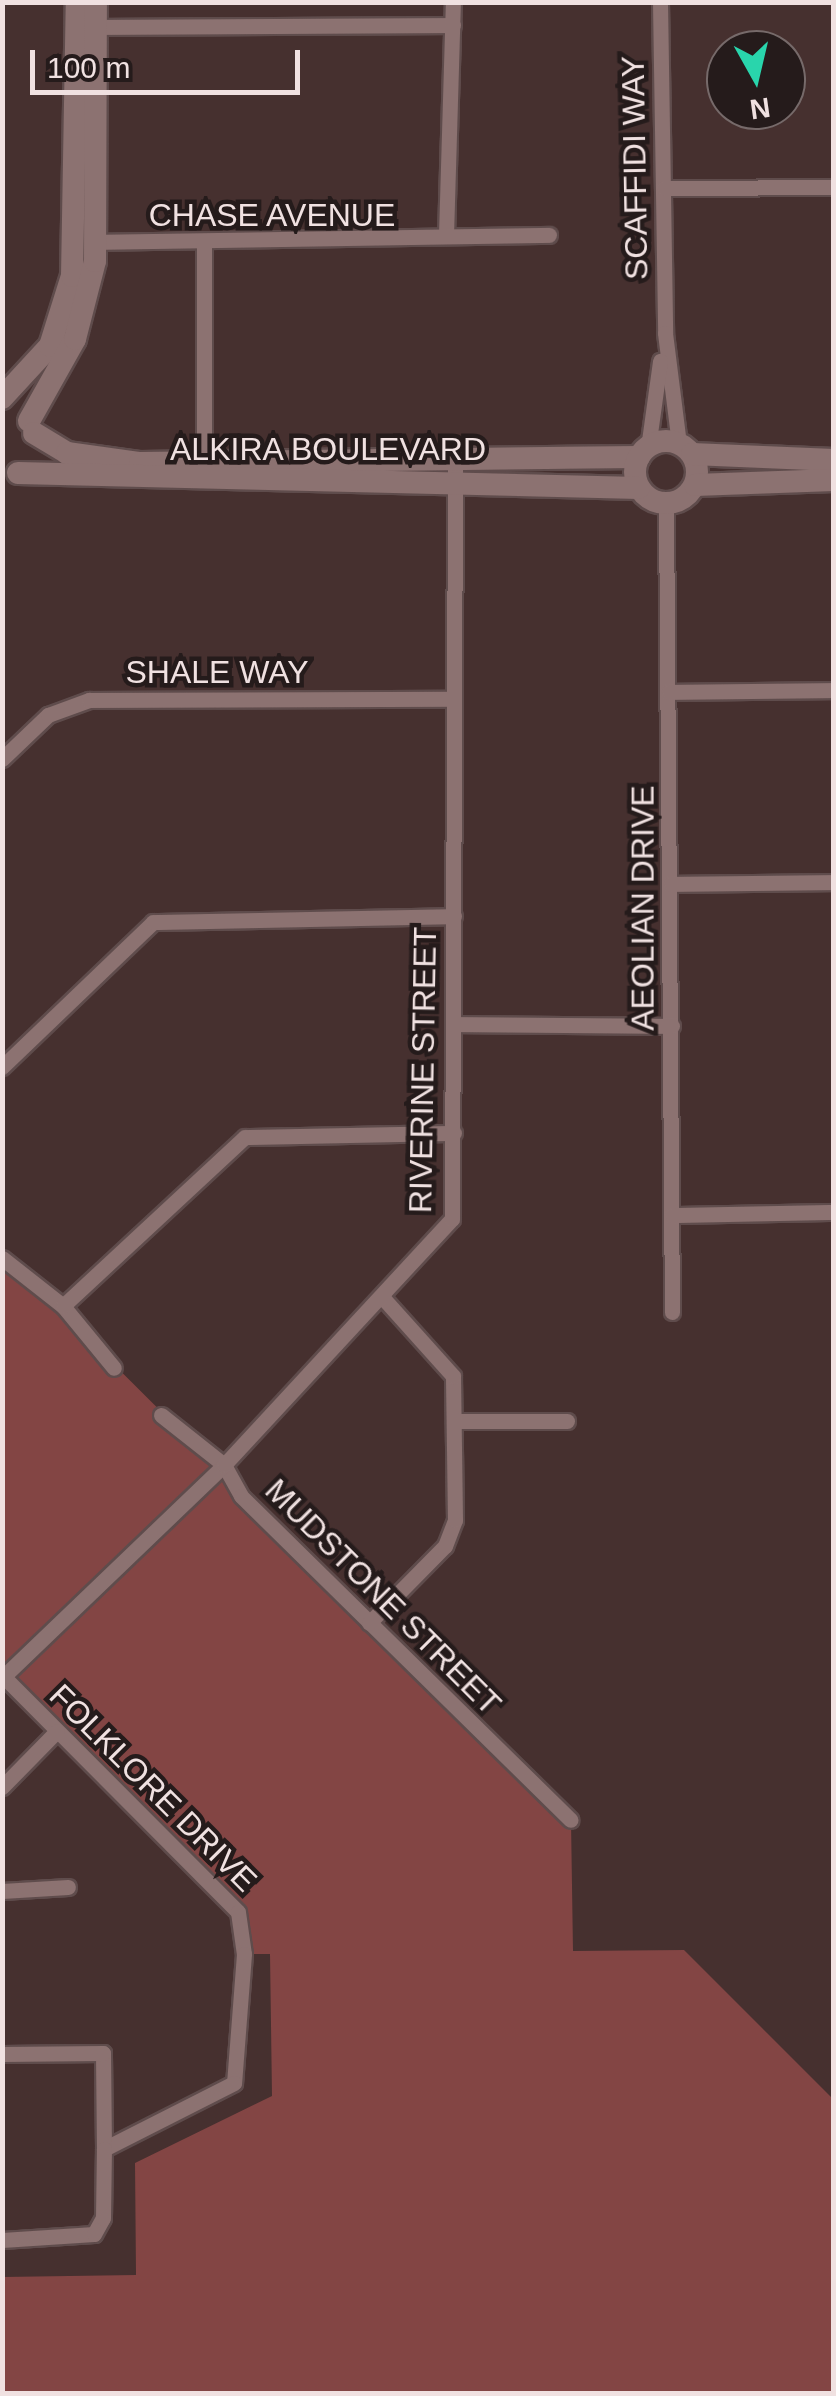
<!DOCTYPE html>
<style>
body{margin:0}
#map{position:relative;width:836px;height:2396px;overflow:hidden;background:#46302f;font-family:Arial,sans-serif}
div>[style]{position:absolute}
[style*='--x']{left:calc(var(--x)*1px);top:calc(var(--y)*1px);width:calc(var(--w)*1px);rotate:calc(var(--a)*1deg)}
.green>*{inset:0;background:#834544}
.roads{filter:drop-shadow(2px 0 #5f4c4c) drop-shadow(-2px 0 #5f4c4c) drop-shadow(0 2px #5f4c4c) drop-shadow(0 -2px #5f4c4c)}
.street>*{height:15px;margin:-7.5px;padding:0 7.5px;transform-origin:7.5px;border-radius:7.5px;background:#8c7271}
.secondary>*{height:22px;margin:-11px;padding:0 11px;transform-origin:11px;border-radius:11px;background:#8c7271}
.secondary>.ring{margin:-11px;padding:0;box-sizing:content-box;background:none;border:22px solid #8c7271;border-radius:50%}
span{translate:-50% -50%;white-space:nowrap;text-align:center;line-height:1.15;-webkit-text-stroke:9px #251b1b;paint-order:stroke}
.street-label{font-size:32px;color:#f0e1e1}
.frame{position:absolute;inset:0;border:5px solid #f0e1e1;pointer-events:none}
.north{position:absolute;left:706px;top:30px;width:100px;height:100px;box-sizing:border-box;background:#251b1b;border:2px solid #766a6a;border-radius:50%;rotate:172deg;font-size:28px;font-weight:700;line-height:40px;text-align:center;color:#f0e1e1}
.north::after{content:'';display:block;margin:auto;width:35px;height:45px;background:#29d5ac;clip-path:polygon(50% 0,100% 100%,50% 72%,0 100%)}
.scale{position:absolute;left:30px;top:50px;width:270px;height:45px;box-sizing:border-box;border:5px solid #f0e1e1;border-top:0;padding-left:12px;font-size:30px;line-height:35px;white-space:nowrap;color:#f0e1e1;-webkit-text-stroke:8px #251b1b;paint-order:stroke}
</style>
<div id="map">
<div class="green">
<div style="clip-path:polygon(2px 1253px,571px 1820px,573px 1951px,684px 1950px,833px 2099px,833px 2393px,3px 2393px,3px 2277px,136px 2275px,135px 2163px,272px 2096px,270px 1954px,244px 1954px,244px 1920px,3px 1677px)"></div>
</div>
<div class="roads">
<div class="street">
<div style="--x:660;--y:2;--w:331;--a:89.1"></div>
<div style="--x:665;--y:333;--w:112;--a:82.8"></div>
<div style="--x:96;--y:27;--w:357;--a:-0.3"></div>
<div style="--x:664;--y:188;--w:170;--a:-0.3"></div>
<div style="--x:446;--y:235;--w:233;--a:-88.3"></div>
<div style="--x:96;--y:242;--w:453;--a:-0.9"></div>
<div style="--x:204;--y:242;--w:221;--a:90"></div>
<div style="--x:648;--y:448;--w:88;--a:-82.1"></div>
<div style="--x:666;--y:503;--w:809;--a:89.58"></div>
<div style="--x:669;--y:692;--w:165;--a:-0.7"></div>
<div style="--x:2;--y:759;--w:64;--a:-43.7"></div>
<div style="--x:48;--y:715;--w:44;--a:-20.1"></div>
<div style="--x:89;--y:700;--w:364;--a:-0.2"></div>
<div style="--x:671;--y:884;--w:163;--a:-0.7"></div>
<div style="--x:454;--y:1024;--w:218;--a:0.5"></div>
<div style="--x:2;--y:1067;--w:209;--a:-43.8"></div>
<div style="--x:153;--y:922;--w:301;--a:-1.1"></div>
<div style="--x:672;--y:1215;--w:162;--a:-1.1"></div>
<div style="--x:2;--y:1258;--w:78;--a:38.2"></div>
<div style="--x:63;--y:1306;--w:80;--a:50.6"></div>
<div style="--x:63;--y:1306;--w:248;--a:-42.9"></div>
<div style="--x:245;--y:1137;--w:209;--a:-1.1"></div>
<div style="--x:161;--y:1415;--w:80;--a:38.4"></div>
<div style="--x:224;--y:1465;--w:35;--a:61"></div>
<div style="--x:241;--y:1496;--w:462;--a:44.5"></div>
<div style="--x:456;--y:1421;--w:111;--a:0"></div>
<div style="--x:369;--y:1623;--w:108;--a:-45.4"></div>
<div style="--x:445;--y:1546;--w:28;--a:-69"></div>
<div style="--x:455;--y:1520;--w:144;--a:-90.8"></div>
<div style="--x:453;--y:1376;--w:105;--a:-131.9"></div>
<div style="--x:2;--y:1675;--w:334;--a:45.1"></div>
<div style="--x:238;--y:1912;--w:42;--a:81.9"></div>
<div style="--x:244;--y:1954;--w:129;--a:94.4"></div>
<div style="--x:234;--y:2083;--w:146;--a:153.1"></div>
<div style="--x:104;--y:2149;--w:96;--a:-90.6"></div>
<div style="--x:103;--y:2053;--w:101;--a:179.4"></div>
<div style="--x:4;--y:1676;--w:305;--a:-43.8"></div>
<div style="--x:224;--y:1465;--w:335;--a:-47.2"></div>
<div style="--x:452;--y:1219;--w:759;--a:-89.77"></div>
<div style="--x:2;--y:1787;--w:78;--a:-45.5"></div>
<div style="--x:2;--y:1891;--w:66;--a:-3.5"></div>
<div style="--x:2;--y:2240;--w:92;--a:-3.7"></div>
<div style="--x:94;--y:2234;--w:18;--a:-61"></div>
<div style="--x:103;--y:2218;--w:69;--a:-89.2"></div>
</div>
<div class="secondary">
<div style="--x:2;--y:398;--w:71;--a:-47.3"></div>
<div style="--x:50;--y:346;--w:73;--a:-72.6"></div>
<div style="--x:72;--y:276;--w:274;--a:-89"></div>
<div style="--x:29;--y:421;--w:94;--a:-60.7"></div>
<div style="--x:75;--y:339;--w:81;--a:-75.6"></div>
<div style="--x:95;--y:261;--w:259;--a:-89.8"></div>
<div style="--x:34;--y:433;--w:39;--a:31"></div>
<div style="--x:67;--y:453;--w:74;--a:7.8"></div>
<div style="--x:140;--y:463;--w:499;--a:-0.7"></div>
<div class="ring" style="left:635px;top:441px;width:40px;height:40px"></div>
<div style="--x:692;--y:454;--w:142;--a:2.4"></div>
<div style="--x:18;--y:473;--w:621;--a:1.38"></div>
<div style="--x:695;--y:485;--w:139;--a:-2.1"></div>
</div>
</div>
<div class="street-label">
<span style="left:635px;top:168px;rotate:-91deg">SCAFFIDI WAY</span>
<span style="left:272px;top:215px">CHASE AVENUE</span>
<span style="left:328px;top:449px">ALKIRA BOULEVARD</span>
<span style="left:217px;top:672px">SHALE WAY</span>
<span style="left:643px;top:908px;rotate:-90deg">AEOLIAN DRIVE</span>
<span style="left:423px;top:1070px;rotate:-89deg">RIVERINE STREET</span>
<span style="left:383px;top:1597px;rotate:45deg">MUDSTONE STREET</span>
<span style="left:153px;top:1788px;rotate:45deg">FOLKLORE DRIVE</span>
</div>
<div class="frame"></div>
<div class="north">N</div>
<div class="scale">100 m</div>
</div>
